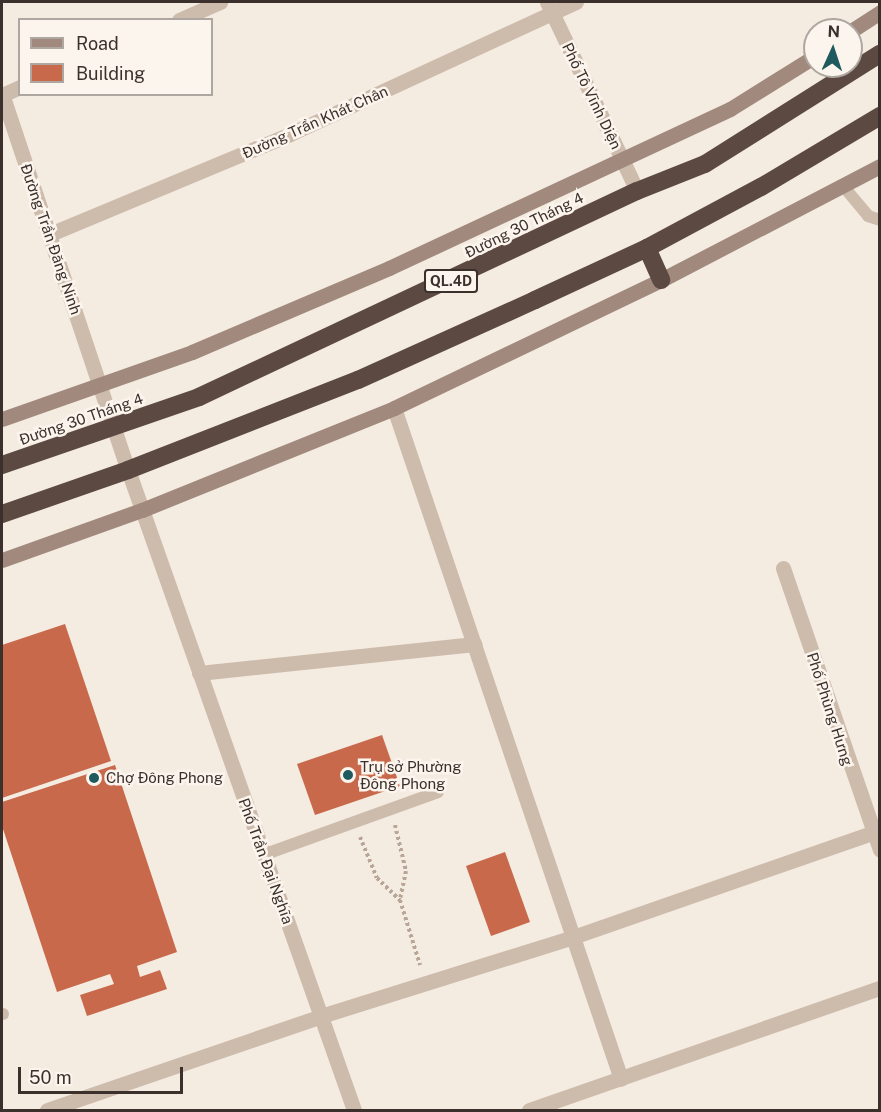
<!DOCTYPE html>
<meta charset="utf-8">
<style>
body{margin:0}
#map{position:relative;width:881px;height:1112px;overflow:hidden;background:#f4ebe1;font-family:"Public Sans",sans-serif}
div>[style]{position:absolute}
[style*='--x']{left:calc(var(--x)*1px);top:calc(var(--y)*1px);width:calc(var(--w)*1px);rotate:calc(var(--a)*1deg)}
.building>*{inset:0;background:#c8694b}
.path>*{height:4px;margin-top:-2px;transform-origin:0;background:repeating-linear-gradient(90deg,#b9a596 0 3px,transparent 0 6px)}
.lane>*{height:12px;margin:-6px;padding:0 6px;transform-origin:6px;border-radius:6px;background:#cdbbac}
.street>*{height:15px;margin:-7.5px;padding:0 7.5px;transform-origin:7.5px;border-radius:7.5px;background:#cdbbac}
.secondary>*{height:15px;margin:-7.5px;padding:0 7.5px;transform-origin:7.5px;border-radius:7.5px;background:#a18a7d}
.highway>*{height:18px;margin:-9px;padding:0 9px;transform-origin:9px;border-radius:9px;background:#5c4a42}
.dots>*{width:16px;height:16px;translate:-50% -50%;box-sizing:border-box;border:3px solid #fbf5ee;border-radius:50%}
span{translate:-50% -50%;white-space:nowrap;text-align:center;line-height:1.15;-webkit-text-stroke:5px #fbf5ee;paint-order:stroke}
.shield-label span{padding:2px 4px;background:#fbf5ee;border:2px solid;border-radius:4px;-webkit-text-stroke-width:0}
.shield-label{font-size:14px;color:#3b302b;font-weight:700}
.street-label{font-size:15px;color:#3b302b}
.poi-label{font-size:15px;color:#3b302b}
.left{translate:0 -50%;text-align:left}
.frame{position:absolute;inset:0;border:3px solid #3b302b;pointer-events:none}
.legend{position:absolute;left:18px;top:18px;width:195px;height:78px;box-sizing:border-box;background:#fbf5ee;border:2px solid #aea6a0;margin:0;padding:8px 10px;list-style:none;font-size:18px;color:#3b302b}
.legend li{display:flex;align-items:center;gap:12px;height:30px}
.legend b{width:30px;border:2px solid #aea6a0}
.north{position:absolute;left:803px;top:18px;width:60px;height:60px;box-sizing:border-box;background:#fbf5ee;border:2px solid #aea6a0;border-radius:50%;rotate:3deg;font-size:16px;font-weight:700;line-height:24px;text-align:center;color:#3b302b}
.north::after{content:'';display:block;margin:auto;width:21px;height:27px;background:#1f5a5e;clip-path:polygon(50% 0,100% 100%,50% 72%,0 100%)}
.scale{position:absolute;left:18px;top:1067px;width:165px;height:27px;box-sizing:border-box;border:3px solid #3b302b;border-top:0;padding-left:8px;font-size:18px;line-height:21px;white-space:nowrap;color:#3b302b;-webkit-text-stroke:4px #fbf5ee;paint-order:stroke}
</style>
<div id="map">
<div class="building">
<div style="clip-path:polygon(65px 624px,111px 761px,2px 798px,2px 645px)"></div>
<div style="clip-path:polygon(382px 735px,400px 786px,315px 815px,297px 764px)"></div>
<div style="clip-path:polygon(115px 765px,177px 952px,137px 966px,140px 977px,160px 970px,167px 989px,87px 1016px,80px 995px,114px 984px,110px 974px,57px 992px,2px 826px,2px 802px)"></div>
<div style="clip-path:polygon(505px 852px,530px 922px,491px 936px,466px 866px)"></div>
</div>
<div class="path">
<div style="--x:395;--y:825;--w:47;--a:76.6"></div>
<div style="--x:406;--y:871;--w:30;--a:102"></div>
<div style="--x:400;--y:900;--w:68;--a:72.9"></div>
<div style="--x:360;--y:837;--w:44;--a:67.5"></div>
<div style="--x:377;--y:878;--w:32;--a:44"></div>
</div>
<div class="lane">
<div style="--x:844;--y:187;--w:38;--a:50"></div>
<div style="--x:868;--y:216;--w:13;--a:18"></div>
<div style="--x:263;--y:855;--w:186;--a:-19.8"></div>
<div style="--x:2;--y:1014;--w:1;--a:0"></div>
</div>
<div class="street">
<div style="--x:547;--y:2;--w:209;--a:64.5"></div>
<div style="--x:179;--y:20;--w:45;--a:-23.7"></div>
<div style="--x:2;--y:94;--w:397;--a:71.5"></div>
<div style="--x:128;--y:470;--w:679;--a:70.55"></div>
<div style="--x:2;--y:95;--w:20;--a:-24"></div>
<div style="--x:50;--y:234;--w:260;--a:-22.6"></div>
<div style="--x:290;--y:134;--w:315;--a:-24.8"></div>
<div style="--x:394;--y:408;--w:708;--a:71.31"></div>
<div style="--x:783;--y:568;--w:298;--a:71"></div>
<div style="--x:199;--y:673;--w:277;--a:-6"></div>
<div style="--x:47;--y:1110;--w:290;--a:-18.9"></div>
<div style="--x:321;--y:1016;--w:264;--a:-17.4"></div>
<div style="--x:573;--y:937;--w:316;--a:-19.2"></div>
<div style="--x:529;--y:1110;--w:372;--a:-19.2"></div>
</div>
<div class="secondary">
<div style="--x:851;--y:31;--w:35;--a:-33"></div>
<div style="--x:2;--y:419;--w:201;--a:-19.4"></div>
<div style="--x:192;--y:352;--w:214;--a:-23.1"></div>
<div style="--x:389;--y:268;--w:376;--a:-25"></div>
<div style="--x:730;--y:109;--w:100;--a:-31.9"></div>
<div style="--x:2;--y:560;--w:149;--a:-19.7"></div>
<div style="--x:142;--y:510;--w:272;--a:-22"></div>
<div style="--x:394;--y:408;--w:296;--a:-25.6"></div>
<div style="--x:661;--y:280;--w:247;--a:-27.5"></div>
</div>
<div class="highway">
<div style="--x:647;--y:248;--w:35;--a:66"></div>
<div style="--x:2;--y:465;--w:208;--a:-19"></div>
<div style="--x:199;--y:397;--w:484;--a:-25.2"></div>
<div style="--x:637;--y:191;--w:73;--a:-21.7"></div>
<div style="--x:705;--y:164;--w:207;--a:-32.2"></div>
<div style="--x:2;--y:514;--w:133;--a:-19.2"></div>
<div style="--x:128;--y:470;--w:247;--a:-21.4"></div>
<div style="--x:358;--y:380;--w:194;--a:-24.3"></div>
<div style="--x:535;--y:300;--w:123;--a:-24.9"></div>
<div style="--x:647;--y:248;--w:129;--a:-28.2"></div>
<div style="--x:761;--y:187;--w:139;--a:-30.8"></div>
</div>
<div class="dots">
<div style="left:348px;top:775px;background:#1f5a5e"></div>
<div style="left:94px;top:778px;background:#1f5a5e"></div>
</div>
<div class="shield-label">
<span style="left:451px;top:281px">QL.4D</span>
</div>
<div class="street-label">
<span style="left:592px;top:96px;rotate:64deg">Phố Tô Vĩnh Diện</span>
<span style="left:315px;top:122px;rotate:-24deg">Đường Trần Khát Chân</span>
<span style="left:524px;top:225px;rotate:-26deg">Đường 30 Tháng 4</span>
<span style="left:51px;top:239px;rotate:71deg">Đường Trần Đăng Ninh</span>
<span style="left:81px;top:419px;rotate:-19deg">Đường 30 Tháng 4</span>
<span style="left:830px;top:709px;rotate:72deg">Phố Phùng Hưng</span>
<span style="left:266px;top:861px;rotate:70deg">Phố Trần Đại Nghĩa</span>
</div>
<div class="poi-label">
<span class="left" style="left:360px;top:775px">Trụ sở Phường<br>Đông Phong</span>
<span class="left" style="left:106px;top:778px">Chợ Đông Phong</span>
</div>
<div class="frame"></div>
<ul class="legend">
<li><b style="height:8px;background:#a18a7d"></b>Road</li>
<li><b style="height:16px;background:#c8694b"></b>Building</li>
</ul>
<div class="north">N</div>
<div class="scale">50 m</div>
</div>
